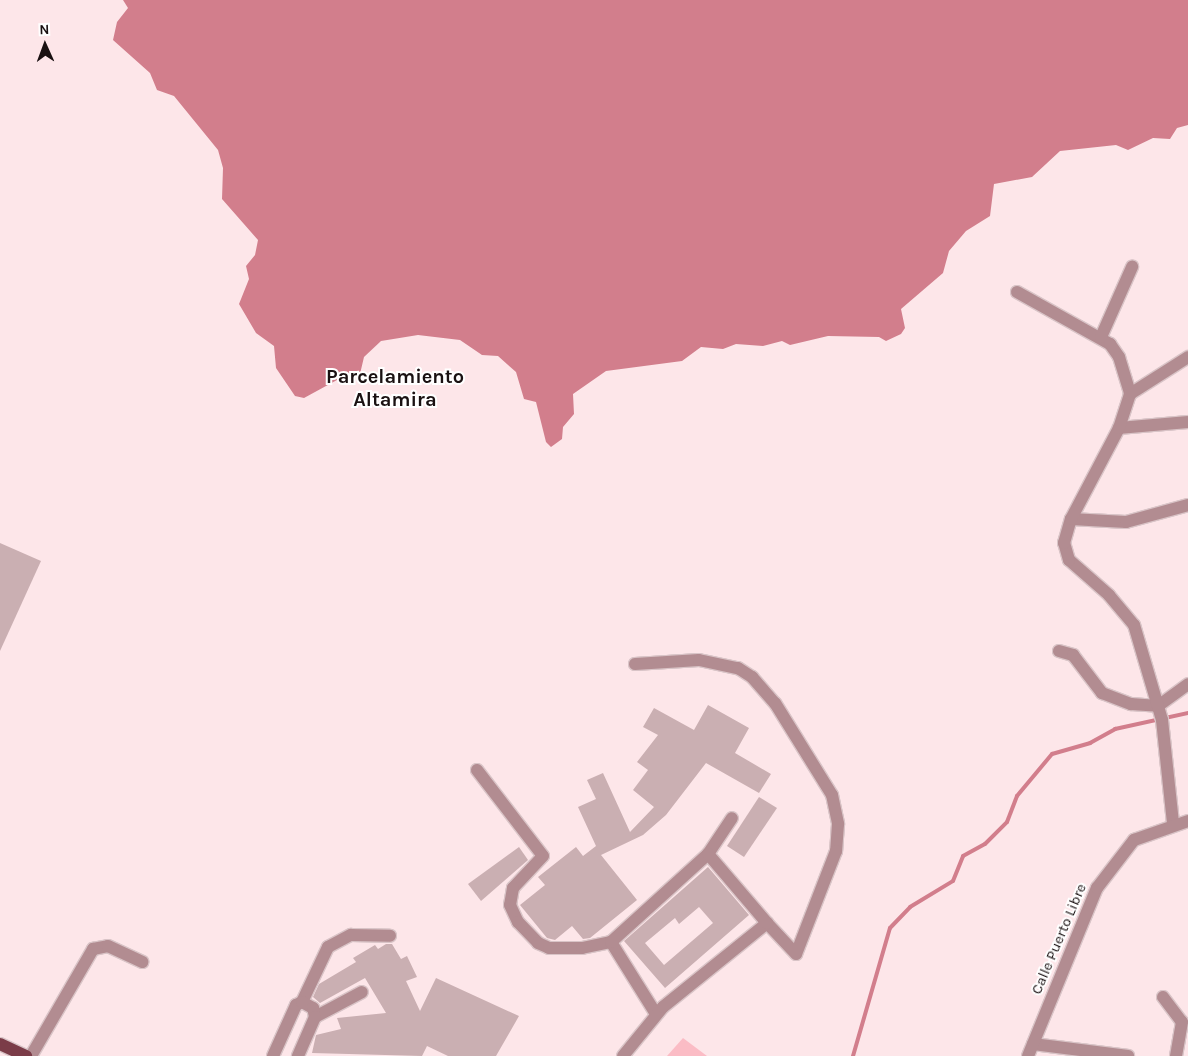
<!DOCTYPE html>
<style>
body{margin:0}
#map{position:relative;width:1188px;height:1056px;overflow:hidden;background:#fde6e9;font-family:Karla,sans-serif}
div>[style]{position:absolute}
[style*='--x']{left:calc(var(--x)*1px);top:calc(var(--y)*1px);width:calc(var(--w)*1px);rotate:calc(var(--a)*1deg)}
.green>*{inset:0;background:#fbbcc5}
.water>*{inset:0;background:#d27e8c}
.stream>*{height:4px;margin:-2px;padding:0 2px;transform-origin:2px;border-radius:2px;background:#d27e8c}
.building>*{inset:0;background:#caafb2}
.roads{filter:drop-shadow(1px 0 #d9c4c7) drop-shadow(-1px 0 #d9c4c7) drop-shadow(0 1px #d9c4c7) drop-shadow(0 -1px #d9c4c7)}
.minor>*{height:12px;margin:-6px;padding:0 6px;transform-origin:6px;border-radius:6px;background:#b28c91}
.major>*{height:12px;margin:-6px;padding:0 6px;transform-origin:6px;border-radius:6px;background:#7b3c48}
span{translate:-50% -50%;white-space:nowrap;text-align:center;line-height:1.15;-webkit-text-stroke:4px #fff;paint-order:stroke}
.street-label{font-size:15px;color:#1a1112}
.district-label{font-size:20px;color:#1a1112;font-weight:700}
.north{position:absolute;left:20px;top:20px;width:50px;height:50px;-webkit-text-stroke:4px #fff;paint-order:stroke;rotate:358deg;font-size:14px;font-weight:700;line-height:20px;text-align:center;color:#1a1112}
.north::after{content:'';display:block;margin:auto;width:18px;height:22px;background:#1a1112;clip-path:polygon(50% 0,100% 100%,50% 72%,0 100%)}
</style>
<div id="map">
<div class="green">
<div style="clip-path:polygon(683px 1038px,707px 1056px,667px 1056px)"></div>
</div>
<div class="water">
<div style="clip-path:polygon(123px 0,1188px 0,1188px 125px,1177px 128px,1170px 139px,1153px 138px,1128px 150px,1116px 145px,1060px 151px,1032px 177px,994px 184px,990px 216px,966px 231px,949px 251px,943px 273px,901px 309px,905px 328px,901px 334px,886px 341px,879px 337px,828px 336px,790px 345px,782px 341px,763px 346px,736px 344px,723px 349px,701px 347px,682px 361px,606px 371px,573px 394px,574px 414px,563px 427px,562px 439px,551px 447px,546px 442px,536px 402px,524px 399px,516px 372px,498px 356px,482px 355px,460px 340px,418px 335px,381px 341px,364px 357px,360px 374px,348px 374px,304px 398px,295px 396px,276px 368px,274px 346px,256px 333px,239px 304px,249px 279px,246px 266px,255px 255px,258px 240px,222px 199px,223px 168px,218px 150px,174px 96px,157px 90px,150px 73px,113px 40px,117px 22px,128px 8px)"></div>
</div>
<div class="stream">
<div style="--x:853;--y:1056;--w:133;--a:-73.9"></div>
<div style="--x:890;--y:928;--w:29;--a:-46"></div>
<div style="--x:910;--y:907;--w:50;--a:-31.2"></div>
<div style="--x:953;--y:881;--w:27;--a:-68"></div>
<div style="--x:963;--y:856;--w:25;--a:-29"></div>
<div style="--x:985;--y:844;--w:31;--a:-45"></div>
<div style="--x:1007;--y:822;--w:28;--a:-69"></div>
<div style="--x:1017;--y:796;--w:55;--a:-50.2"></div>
<div style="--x:1052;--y:754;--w:40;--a:-16"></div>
<div style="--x:1090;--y:743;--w:29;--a:-29"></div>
<div style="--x:1115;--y:729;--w:75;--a:-12.4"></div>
</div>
<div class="building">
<div style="clip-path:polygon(0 543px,41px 561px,0 651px)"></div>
<div style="clip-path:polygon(708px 705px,749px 728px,735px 753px,771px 774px,759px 793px,706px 763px,666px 815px,643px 835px,601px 855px,637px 900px,590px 938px,583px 939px,572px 926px,555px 940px,547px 938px,520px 905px,545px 885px,538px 877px,576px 847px,583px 856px,596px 846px,578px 807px,596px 799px,587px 780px,603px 773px,630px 832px,654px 807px,633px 790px,648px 770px,637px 762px,658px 735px,643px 727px,654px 708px,694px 730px)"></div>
<div style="clip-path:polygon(759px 797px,777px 808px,744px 857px,727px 846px)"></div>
<div style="clip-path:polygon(519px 847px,528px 860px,481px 901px,468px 884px)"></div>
<div style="clip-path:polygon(evenodd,708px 867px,749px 915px,665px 988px,624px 941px,708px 867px,699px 907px,713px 923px,664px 965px,645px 943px,675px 918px,679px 924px,699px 907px)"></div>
<div style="clip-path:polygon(386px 944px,392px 944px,401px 959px,407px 956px,417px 977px,406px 981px,420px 1011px,436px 978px,519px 1016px,496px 1056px,448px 1056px,427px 1046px,422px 1056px,312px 1053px,316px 1035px,341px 1029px,337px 1018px,386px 1013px,365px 978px,320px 1003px,313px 997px,319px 984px,356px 962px,353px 958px,375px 945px,378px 949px)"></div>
</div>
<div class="roads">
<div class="minor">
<div style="--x:1017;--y:292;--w:107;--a:29.2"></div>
<div style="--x:1110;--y:344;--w:16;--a:55"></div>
<div style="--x:1119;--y:357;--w:39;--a:73"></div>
<div style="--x:1101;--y:337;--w:77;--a:-66.1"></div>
<div style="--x:1119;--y:428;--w:69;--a:-5"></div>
<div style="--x:1071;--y:519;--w:55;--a:3.1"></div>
<div style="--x:1126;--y:522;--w:64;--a:-15.3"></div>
<div style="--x:1059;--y:651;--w:15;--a:16"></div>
<div style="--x:1073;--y:655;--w:48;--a:52.7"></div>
<div style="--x:1102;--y:693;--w:31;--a:21"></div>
<div style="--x:1131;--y:704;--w:27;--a:4"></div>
<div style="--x:1158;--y:706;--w:37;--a:-36"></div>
<div style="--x:635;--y:664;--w:64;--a:-3.6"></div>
<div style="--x:699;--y:660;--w:40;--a:12"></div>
<div style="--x:738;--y:668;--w:17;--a:33"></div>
<div style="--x:752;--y:677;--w:35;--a:49"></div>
<div style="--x:775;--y:703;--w:108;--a:58.2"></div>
<div style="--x:832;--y:795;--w:30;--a:78"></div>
<div style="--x:838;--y:824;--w:27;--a:94"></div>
<div style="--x:836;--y:851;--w:110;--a:111.2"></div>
<div style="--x:796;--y:954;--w:42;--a:-133.1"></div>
<div style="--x:477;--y:770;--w:108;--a:52.5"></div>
<div style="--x:543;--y:856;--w:44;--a:133.2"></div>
<div style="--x:513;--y:888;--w:17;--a:100"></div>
<div style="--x:510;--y:905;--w:19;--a:65"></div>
<div style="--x:518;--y:922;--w:29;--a:46"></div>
<div style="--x:538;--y:943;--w:12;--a:24"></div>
<div style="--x:549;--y:948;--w:33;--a:0"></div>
<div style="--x:582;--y:948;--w:30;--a:-12"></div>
<div style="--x:1173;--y:823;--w:104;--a:-96.1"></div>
<div style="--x:1162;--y:720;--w:99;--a:-106.4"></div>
<div style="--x:1134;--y:625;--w:39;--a:-130"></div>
<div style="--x:1109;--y:595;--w:53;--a:-138.8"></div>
<div style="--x:1069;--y:560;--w:18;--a:-106"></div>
<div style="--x:1064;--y:543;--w:25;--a:-74"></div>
<div style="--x:1071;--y:519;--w:103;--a:-62.2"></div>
<div style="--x:1119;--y:428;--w:36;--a:-72"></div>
<div style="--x:1130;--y:394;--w:69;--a:-32.5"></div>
<div style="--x:1163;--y:997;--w:31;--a:53"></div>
<div style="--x:1182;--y:1022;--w:35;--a:100"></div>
<div style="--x:302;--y:1002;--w:61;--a:-64.7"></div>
<div style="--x:328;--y:947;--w:26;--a:-28"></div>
<div style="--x:351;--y:935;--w:39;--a:1"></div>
<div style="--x:656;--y:1014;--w:85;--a:-122"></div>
<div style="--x:611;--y:942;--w:131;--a:-42.2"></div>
<div style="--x:708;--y:854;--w:43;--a:-56.3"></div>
<div style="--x:315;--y:1017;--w:53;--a:-28"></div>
<div style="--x:1033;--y:1044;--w:96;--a:7.2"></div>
<div style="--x:31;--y:1056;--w:124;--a:-59.9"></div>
<div style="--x:93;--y:949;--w:15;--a:-11"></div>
<div style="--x:108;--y:946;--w:38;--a:25"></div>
<div style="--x:273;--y:1056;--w:56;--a:-65.7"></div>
<div style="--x:296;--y:1005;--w:7;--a:-27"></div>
<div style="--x:302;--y:1002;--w:13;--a:29"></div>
<div style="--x:313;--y:1008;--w:9;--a:77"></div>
<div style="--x:315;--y:1017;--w:43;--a:113.6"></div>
<div style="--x:623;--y:1056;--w:63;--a:-50.8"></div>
<div style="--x:663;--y:1007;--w:134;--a:-38.9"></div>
<div style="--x:767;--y:923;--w:91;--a:-130.5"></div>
<div style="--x:1028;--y:1056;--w:182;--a:-67.7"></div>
<div style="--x:1097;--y:888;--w:61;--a:-52.4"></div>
<div style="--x:1134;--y:840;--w:57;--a:-19.4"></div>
</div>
<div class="major">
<div style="--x:0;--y:1044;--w:29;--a:25"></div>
</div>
</div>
<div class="street-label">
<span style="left:1059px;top:939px;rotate:-67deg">Calle Puerto Libre</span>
</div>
<div class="district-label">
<span style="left:395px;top:388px">Parcelamiento<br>Altamira</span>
</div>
<div class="north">N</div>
</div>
